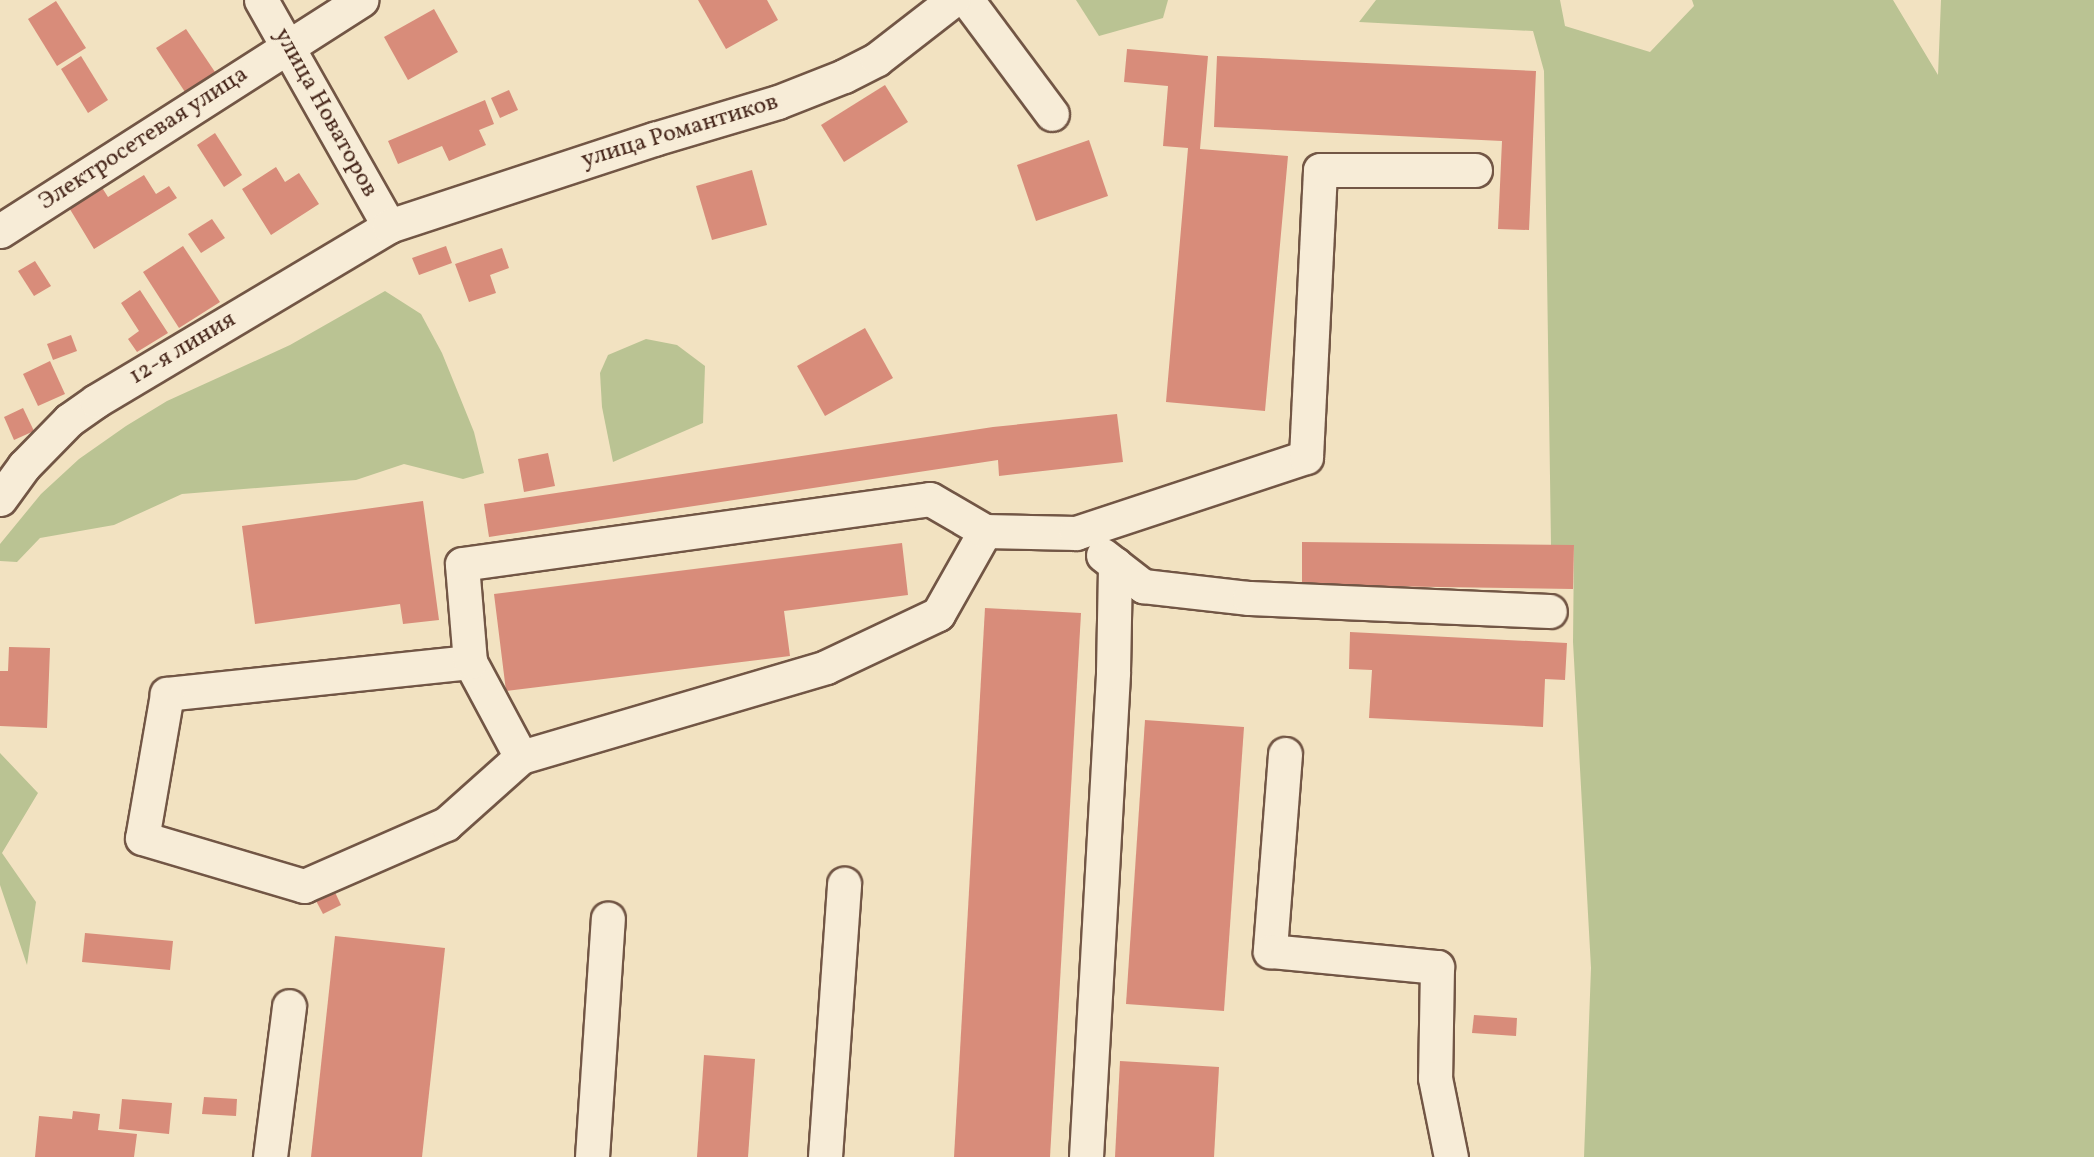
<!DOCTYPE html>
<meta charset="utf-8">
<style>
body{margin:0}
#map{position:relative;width:2094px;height:1157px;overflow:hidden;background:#f2e2c1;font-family:Vollkorn,serif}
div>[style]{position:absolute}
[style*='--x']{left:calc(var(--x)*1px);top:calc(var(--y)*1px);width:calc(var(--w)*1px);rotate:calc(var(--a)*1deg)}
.green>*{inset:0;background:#bac393}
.building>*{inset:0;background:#d88c7a}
.roads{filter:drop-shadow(2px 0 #725645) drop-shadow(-2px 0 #725645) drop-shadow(0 2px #725645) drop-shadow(0 -2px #725645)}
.minor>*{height:33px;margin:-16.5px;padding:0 16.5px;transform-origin:16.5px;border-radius:16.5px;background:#f7ecd7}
span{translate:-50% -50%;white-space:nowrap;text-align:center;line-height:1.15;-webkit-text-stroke:6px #f7ecd7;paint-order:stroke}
.street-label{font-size:24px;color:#48281c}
</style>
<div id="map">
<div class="green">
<div style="clip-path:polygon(1076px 0,1168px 0,1163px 18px,1099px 36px)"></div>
<div style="clip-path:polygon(1376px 0,1560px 0,1565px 26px,1650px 52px,1694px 6px,1692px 0,1893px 0,1938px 75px,1941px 0,2094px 0,2094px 1157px,1584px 1157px,1591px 968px,1573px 642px,1574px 546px,1551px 545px,1544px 71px,1533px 31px,1359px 22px)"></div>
<div style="clip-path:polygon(385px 291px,421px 314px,442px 353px,474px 432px,484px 473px,463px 479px,404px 464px,356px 480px,182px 494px,114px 525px,40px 538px,17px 562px,0 561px,0 544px,41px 494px,79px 459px,126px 426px,167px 401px,290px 345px)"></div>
<div style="clip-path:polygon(646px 339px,677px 345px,705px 366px,703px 423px,613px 462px,602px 407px,600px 373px,608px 355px)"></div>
<div style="clip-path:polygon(0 753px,38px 793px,2px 853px,36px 902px,27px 965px,0 885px)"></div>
</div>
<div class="building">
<div style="clip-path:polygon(698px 0,767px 0,778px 20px,726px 49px)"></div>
<div style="clip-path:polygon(56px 1px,86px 48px,57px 66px,28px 19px)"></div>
<div style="clip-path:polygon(434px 9px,458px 52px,408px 80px,384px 37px)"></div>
<div style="clip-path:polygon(186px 29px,215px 72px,185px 92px,156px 48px)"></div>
<div style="clip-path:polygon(1127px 49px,1208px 56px,1200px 149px,1288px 156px,1265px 411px,1166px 402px,1188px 148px,1163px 146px,1168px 86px,1124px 82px)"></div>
<div style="clip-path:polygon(81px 56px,108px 100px,88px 113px,61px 69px)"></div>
<div style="clip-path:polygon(1217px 56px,1536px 71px,1529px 230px,1498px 229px,1502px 141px,1214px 127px)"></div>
<div style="clip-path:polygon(885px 85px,908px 122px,844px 162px,821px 125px)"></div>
<div style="clip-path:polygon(509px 90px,518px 110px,500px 118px,491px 98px)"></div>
<div style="clip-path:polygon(485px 100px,494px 124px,479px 130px,486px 145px,449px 161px,442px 146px,398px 164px,388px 141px)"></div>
<div style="clip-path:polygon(215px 133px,242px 175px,224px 187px,197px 145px)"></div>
<div style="clip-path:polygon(1089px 140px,1108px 196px,1036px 221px,1017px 165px)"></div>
<div style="clip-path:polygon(276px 167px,285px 182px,299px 173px,319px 204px,271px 235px,242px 189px)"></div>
<div style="clip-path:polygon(752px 170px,767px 225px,712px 240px,696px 186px)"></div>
<div style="clip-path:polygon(144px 175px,156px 194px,169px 186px,177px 198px,94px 249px,68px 206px,101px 186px,108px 197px)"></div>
<div style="clip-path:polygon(212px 219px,225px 238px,201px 253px,188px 234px)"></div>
<div style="clip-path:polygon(183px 246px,220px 302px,179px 328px,143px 272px)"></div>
<div style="clip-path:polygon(446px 246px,452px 263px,419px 275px,412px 258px)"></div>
<div style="clip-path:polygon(502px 248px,509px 268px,490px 275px,496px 293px,469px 302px,455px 264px)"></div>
<div style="clip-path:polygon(35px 261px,51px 286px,34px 296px,18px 271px)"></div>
<div style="clip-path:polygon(140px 290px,168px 333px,137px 352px,128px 339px,139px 331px,121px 303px)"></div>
<div style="clip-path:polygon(865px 328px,893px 378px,825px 416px,797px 366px)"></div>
<div style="clip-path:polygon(71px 335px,77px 351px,53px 360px,47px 344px)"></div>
<div style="clip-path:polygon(50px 361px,65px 394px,38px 406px,23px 374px)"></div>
<div style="clip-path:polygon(23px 408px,34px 431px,14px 440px,4px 417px)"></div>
<div style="clip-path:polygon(1117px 414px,1123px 462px,999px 476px,998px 460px,489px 537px,484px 504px,993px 427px)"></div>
<div style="clip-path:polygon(548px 453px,555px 486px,524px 492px,518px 459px)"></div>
<div style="clip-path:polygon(423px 501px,439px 620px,403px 624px,400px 604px,255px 624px,242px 526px)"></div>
<div style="clip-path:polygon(1302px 542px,1574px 545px,1573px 589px,1302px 585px)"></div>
<div style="clip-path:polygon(902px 543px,908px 595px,784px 611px,790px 656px,506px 691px,494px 594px)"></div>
<div style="clip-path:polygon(985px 608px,1081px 613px,1050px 1157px,954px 1157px)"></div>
<div style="clip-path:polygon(1350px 632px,1567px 643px,1565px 680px,1545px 679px,1543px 727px,1369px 718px,1372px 670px,1349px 669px)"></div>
<div style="clip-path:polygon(9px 647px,50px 648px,47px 728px,0 726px,0 671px,8px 671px)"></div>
<div style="clip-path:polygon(1145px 720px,1244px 727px,1224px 1011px,1126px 1004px)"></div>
<div style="clip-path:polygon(333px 888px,341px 905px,323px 914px,314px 897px)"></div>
<div style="clip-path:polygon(85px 933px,173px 941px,170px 970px,82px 962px)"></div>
<div style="clip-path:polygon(335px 936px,445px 948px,422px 1157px,311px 1157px)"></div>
<div style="clip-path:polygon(1474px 1015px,1517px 1018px,1516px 1036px,1472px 1033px)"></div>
<div style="clip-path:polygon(704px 1055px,755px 1059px,748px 1157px,697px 1157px)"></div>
<div style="clip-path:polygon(1120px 1061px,1219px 1067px,1214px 1157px,1115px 1157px)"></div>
<div style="clip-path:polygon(204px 1097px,237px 1099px,236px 1116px,202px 1114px)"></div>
<div style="clip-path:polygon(122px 1099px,172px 1103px,169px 1134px,119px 1129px)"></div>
<div style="clip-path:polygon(73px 1111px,100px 1114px,98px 1130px,137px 1134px,134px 1157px,35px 1157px,39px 1116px,72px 1119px)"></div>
</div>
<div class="roads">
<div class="minor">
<div style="--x:261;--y:0;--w:260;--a:60.5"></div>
<div style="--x:967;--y:0;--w:142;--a:53.3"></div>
<div style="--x:0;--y:231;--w:429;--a:-32.6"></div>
<div style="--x:0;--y:499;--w:41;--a:-54"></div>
<div style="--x:24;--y:466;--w:64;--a:-45.6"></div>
<div style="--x:69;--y:420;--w:33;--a:-35"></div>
<div style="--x:96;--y:401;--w:341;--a:-30.8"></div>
<div style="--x:389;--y:226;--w:279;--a:-18.2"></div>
<div style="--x:654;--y:139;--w:129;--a:-16.6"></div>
<div style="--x:778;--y:102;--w:71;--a:-21.5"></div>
<div style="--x:844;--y:76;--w:37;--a:-27"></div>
<div style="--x:877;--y:59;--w:96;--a:-37.8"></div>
<div style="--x:1103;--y:555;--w:51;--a:37.8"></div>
<div style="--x:1143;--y:586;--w:107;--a:6.5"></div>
<div style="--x:1249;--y:598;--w:301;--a:2.5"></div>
<div style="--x:470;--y:662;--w:305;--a:174"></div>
<div style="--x:167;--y:694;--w:146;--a:99.8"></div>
<div style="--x:142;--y:838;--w:169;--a:16.5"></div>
<div style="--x:304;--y:886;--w:155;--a:-23.6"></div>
<div style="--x:446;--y:824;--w:101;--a:-41.8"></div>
<div style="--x:521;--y:757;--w:318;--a:-16.4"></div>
<div style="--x:826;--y:667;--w:124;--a:-25.3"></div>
<div style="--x:938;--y:614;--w:95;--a:-60.5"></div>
<div style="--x:1285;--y:754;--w:198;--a:94.4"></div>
<div style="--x:1270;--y:951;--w:168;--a:5.5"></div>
<div style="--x:1437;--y:967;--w:111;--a:91"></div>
<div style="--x:1435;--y:1078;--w:81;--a:78.6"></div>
<div style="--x:521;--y:757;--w:108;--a:-118.2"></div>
<div style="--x:470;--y:662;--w:98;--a:-94.7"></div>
<div style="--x:462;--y:564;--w:472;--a:-7.9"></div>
<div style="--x:930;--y:499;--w:64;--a:30.2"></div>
<div style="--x:985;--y:531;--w:91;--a:1.3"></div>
<div style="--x:1076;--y:533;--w:242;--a:-18.3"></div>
<div style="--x:1306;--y:457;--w:287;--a:-87.2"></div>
<div style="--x:1320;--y:170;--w:155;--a:0"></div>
<div style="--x:270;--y:1157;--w:152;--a:-82.8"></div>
<div style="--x:592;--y:1157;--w:239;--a:-86.2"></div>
<div style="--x:825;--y:1157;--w:274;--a:-86"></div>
<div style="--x:1086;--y:1157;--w:486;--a:-86.8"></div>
<div style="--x:1113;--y:672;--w:108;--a:-88.9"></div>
</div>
</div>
<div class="street-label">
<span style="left:325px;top:113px;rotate:61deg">улица Новаторов</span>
<span style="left:680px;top:132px;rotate:-17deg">улица Романтиков</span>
<span style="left:144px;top:139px;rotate:-33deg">Электросетевая улица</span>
<span style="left:183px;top:349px;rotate:-31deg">12-я линия</span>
</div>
</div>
